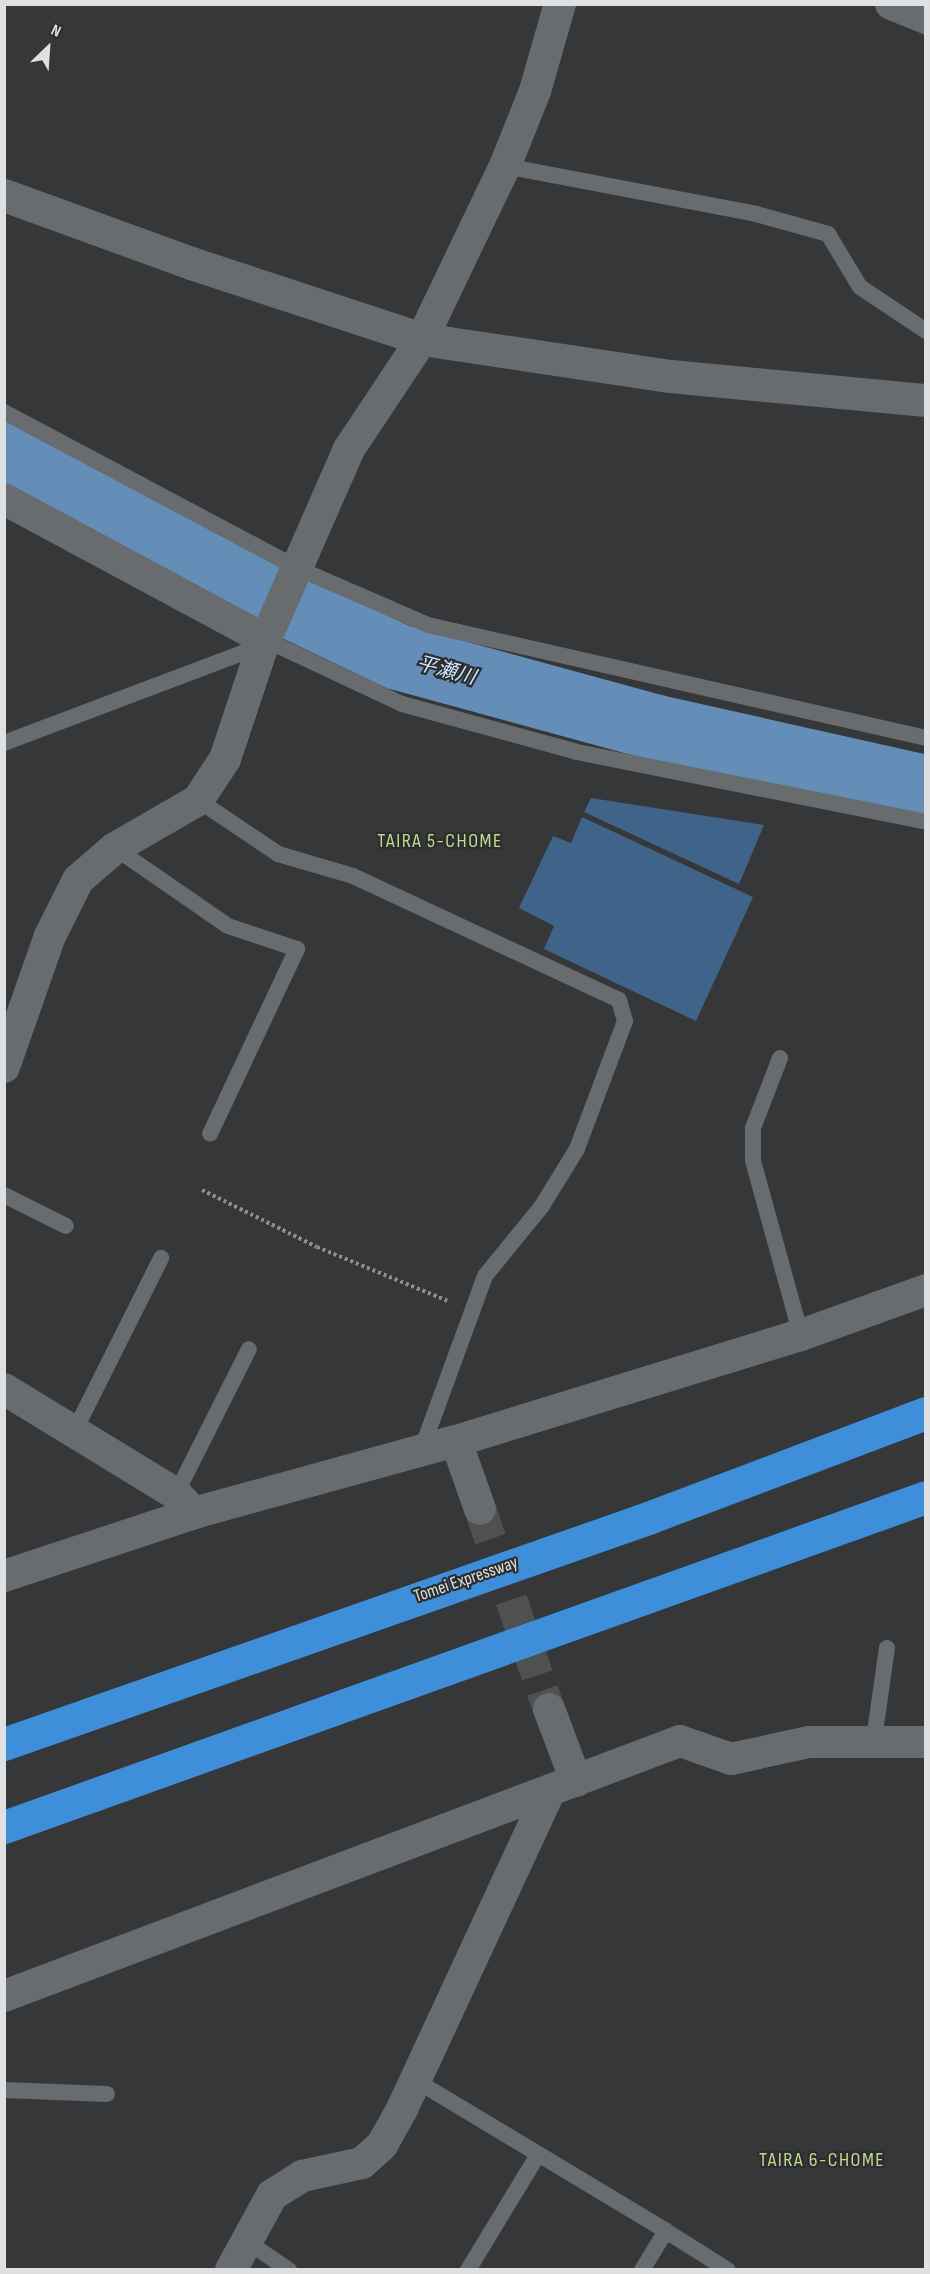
<!DOCTYPE html>
<meta charset="utf-8">
<style>
body{margin:0}
#map{position:relative;width:930px;height:2274px;overflow:hidden;background:#353739;font-family:"Sofia Sans Condensed","Noto Sans JP",sans-serif}
div>[style]{position:absolute}
[style*='--x']{left:calc(var(--x)*1px);top:calc(var(--y)*1px);width:calc(var(--w)*1px);rotate:calc(var(--a)*1deg)}
.green>*{inset:0;background:#406489}
.river>*{height:66px;margin:-33px;padding:0 33px;transform-origin:33px;border-radius:33px;background:#648db7}
.minor-tunnel>*{height:32px;margin-top:-16px;transform-origin:0;background:repeating-linear-gradient(90deg,#4e5052 0 32px,transparent 0 48px)}
.path>*{height:4px;margin-top:-2px;transform-origin:0;background:repeating-linear-gradient(90deg,#8d8f91 0 3px,transparent 0 6px)}
.service>*{height:16px;margin:-8px;padding:0 8px;transform-origin:8px;border-radius:8px;background:#696c6f}
.minor>*{height:32px;margin:-16px;padding:0 16px;transform-origin:16px;border-radius:16px;background:#696c6f}
.tertiary>*{height:33px;margin:-16.5px;padding:0 16.5px;transform-origin:16.5px;border-radius:16.5px;background:#696c6f}
.motorway>*{height:33px;margin:-16.5px;padding:0 16.5px;transform-origin:16.5px;border-radius:16.5px;background:#3f8eda}
span{translate:-50% -50%;white-space:nowrap;text-align:center;line-height:1.15;-webkit-text-stroke:4.5px #2b2d2f;paint-order:stroke}
.street-label{font-size:18px;color:#dfe0e2}
.water-label{font-size:20px;color:#cde5ff;font-style:italic}
.neighbourhood-label{font-size:20px;color:#c6d88c;letter-spacing:1.5px}
.frame{position:absolute;inset:0;border:6px solid #dfe0e2;pointer-events:none}
.north{position:absolute;left:18px;top:18px;width:60px;height:60px;-webkit-text-stroke:4px #2b2d2f;paint-order:stroke;rotate:25deg;font-size:16px;font-weight:700;line-height:24px;text-align:center;color:#dfe0e2}
.north::after{content:'';display:block;margin:auto;width:21px;height:27px;background:#dfe0e2;clip-path:polygon(50% 0,100% 100%,50% 72%,0 100%)}
</style>
<div id="map">
<div class="green">
<div style="clip-path:polygon(591px 798px,764px 825px,739px 884px,584px 812px)"></div>
<div style="clip-path:polygon(582px 817px,753px 897px,696px 1021px,544px 949px,554px 926px,519px 908px,553px 836px,571px 843px)"></div>
</div>
<div class="river">
<div style="--x:4;--y:452;--w:275;--a:28.7"></div>
<div style="--x:245;--y:584;--w:170;--a:25.5"></div>
<div style="--x:398;--y:657;--w:269;--a:15.3"></div>
<div style="--x:657;--y:728;--w:276;--a:12.6"></div>
</div>
<div class="minor-tunnel">
<div style="--x:480;--y:1509;--w:212;--a:71"></div>
</div>
<div class="path">
<div style="--x:202;--y:1190;--w:128;--a:26.4"></div>
<div style="--x:317;--y:1247;--w:142;--a:22.4"></div>
</div>
<div class="service">
<div style="--x:505;--y:166;--w:256;--a:10.8"></div>
<div style="--x:756;--y:214;--w:75;--a:15.5"></div>
<div style="--x:828;--y:234;--w:62;--a:58.9"></div>
<div style="--x:860;--y:287;--w:79;--a:33.7"></div>
<div style="--x:4;--y:412;--w:332;--a:28"></div>
<div style="--x:297;--y:568;--w:143;--a:23.5"></div>
<div style="--x:428;--y:625;--w:511;--a:12.78"></div>
<div style="--x:266;--y:640;--w:150;--a:25.2"></div>
<div style="--x:402;--y:704;--w:181;--a:15.3"></div>
<div style="--x:577;--y:752;--w:356;--a:11.3"></div>
<div style="--x:4;--y:743;--w:277;--a:-20.7"></div>
<div style="--x:198;--y:800;--w:97;--a:34"></div>
<div style="--x:278;--y:854;--w:78;--a:16.3"></div>
<div style="--x:353;--y:876;--w:293;--a:25"></div>
<div style="--x:619;--y:1000;--w:22;--a:74"></div>
<div style="--x:625;--y:1021;--w:137;--a:110.6"></div>
<div style="--x:577;--y:1149;--w:67;--a:121.6"></div>
<div style="--x:542;--y:1206;--w:90;--a:129.2"></div>
<div style="--x:485;--y:1276;--w:186;--a:110.1"></div>
<div style="--x:115;--y:848;--w:137;--a:34.6"></div>
<div style="--x:228;--y:926;--w:73;--a:18.4"></div>
<div style="--x:297;--y:949;--w:204;--a:115.2"></div>
<div style="--x:780;--y:1058;--w:75;--a:111.1"></div>
<div style="--x:753;--y:1128;--w:33;--a:90"></div>
<div style="--x:753;--y:1161;--w:180;--a:74.6"></div>
<div style="--x:4;--y:1195;--w:69;--a:26.6"></div>
<div style="--x:73;--y:1434;--w:197;--a:-63.4"></div>
<div style="--x:176;--y:1494;--w:162;--a:-63.3"></div>
<div style="--x:874;--y:1739;--w:92;--a:-81.9"></div>
<div style="--x:415;--y:2080;--w:293;--a:31"></div>
<div style="--x:666;--y:2231;--w:46;--a:121.6"></div>
<div style="--x:4;--y:2090;--w:103;--a:2.2"></div>
<div style="--x:666;--y:2231;--w:73;--a:32.2"></div>
<div style="--x:246;--y:2241;--w:52;--a:34"></div>
<div style="--x:468;--y:2270;--w:135;--a:-58.7"></div>
</div>
<div class="minor">
<div style="--x:891;--y:4;--w:38;--a:22"></div>
<div style="--x:4;--y:499;--w:298;--a:28.3"></div>
<div style="--x:4;--y:1067;--w:139;--a:-70.7"></div>
<div style="--x:50;--y:936;--w:63;--a:-63.4"></div>
<div style="--x:78;--y:880;--w:49;--a:-40.9"></div>
<div style="--x:115;--y:848;--w:96;--a:-30"></div>
<div style="--x:198;--y:800;--w:49;--a:-56.6"></div>
<div style="--x:225;--y:759;--w:120;--a:-71.6"></div>
<div style="--x:263;--y:645;--w:214;--a:-66.3"></div>
<div style="--x:349;--y:449;--w:132;--a:-56.4"></div>
<div style="--x:422;--y:339;--w:192;--a:-64.4"></div>
<div style="--x:505;--y:166;--w:81;--a:-68.2"></div>
<div style="--x:535;--y:91;--w:91;--a:-74"></div>
<div style="--x:4;--y:1389;--w:202;--a:31.4"></div>
<div style="--x:176;--y:1494;--w:26;--a:47"></div>
<div style="--x:456;--y:1441;--w:72;--a:70.6"></div>
<div style="--x:4;--y:1576;--w:200;--a:-18.3"></div>
<div style="--x:194;--y:1513;--w:272;--a:-15.4"></div>
<div style="--x:456;--y:1441;--w:361;--a:-17.1"></div>
<div style="--x:801;--y:1335;--w:133;--a:-19.8"></div>
<div style="--x:549;--y:1709;--w:77;--a:69.4"></div>
<div style="--x:4;--y:1996;--w:722;--a:-20.67"></div>
<div style="--x:680;--y:1741;--w:54;--a:19.4"></div>
<div style="--x:731;--y:1759;--w:80;--a:-12.3"></div>
<div style="--x:809;--y:1742;--w:117;--a:0"></div>
<div style="--x:231;--y:2270;--w:85;--a:-61.3"></div>
<div style="--x:272;--y:2195;--w:36;--a:-32"></div>
<div style="--x:302;--y:2176;--w:61;--a:-12.2"></div>
<div style="--x:362;--y:2163;--w:27;--a:-42"></div>
<div style="--x:382;--y:2145;--w:41;--a:-60.9"></div>
<div style="--x:402;--y:2109;--w:349;--a:-65.1"></div>
</div>
<div class="tertiary">
<div style="--x:4;--y:195;--w:199;--a:20"></div>
<div style="--x:191;--y:263;--w:243;--a:18.2"></div>
<div style="--x:422;--y:339;--w:251;--a:8.5"></div>
<div style="--x:670;--y:376;--w:257;--a:5.4"></div>
</div>
<div class="motorway">
<div style="--x:4;--y:1744;--w:683;--a:-19.34"></div>
<div style="--x:648;--y:1518;--w:297;--a:-20.7"></div>
<div style="--x:4;--y:1827;--w:979;--a:-19.69"></div>
</div>
<div class="street-label">
<span style="left:466px;top:1580px;rotate:-19deg">Tomei Expressway</span>
</div>
<div class="water-label">
<span style="left:446px;top:671px;rotate:15deg">平瀬川</span>
</div>
<div class="neighbourhood-label">
<span style="left:440px;top:841px">TAIRA 5-CHOME</span>
<span style="left:822px;top:2160px">TAIRA 6-CHOME</span>
</div>
<div class="frame"></div>
<div class="north">N</div>
</div>
